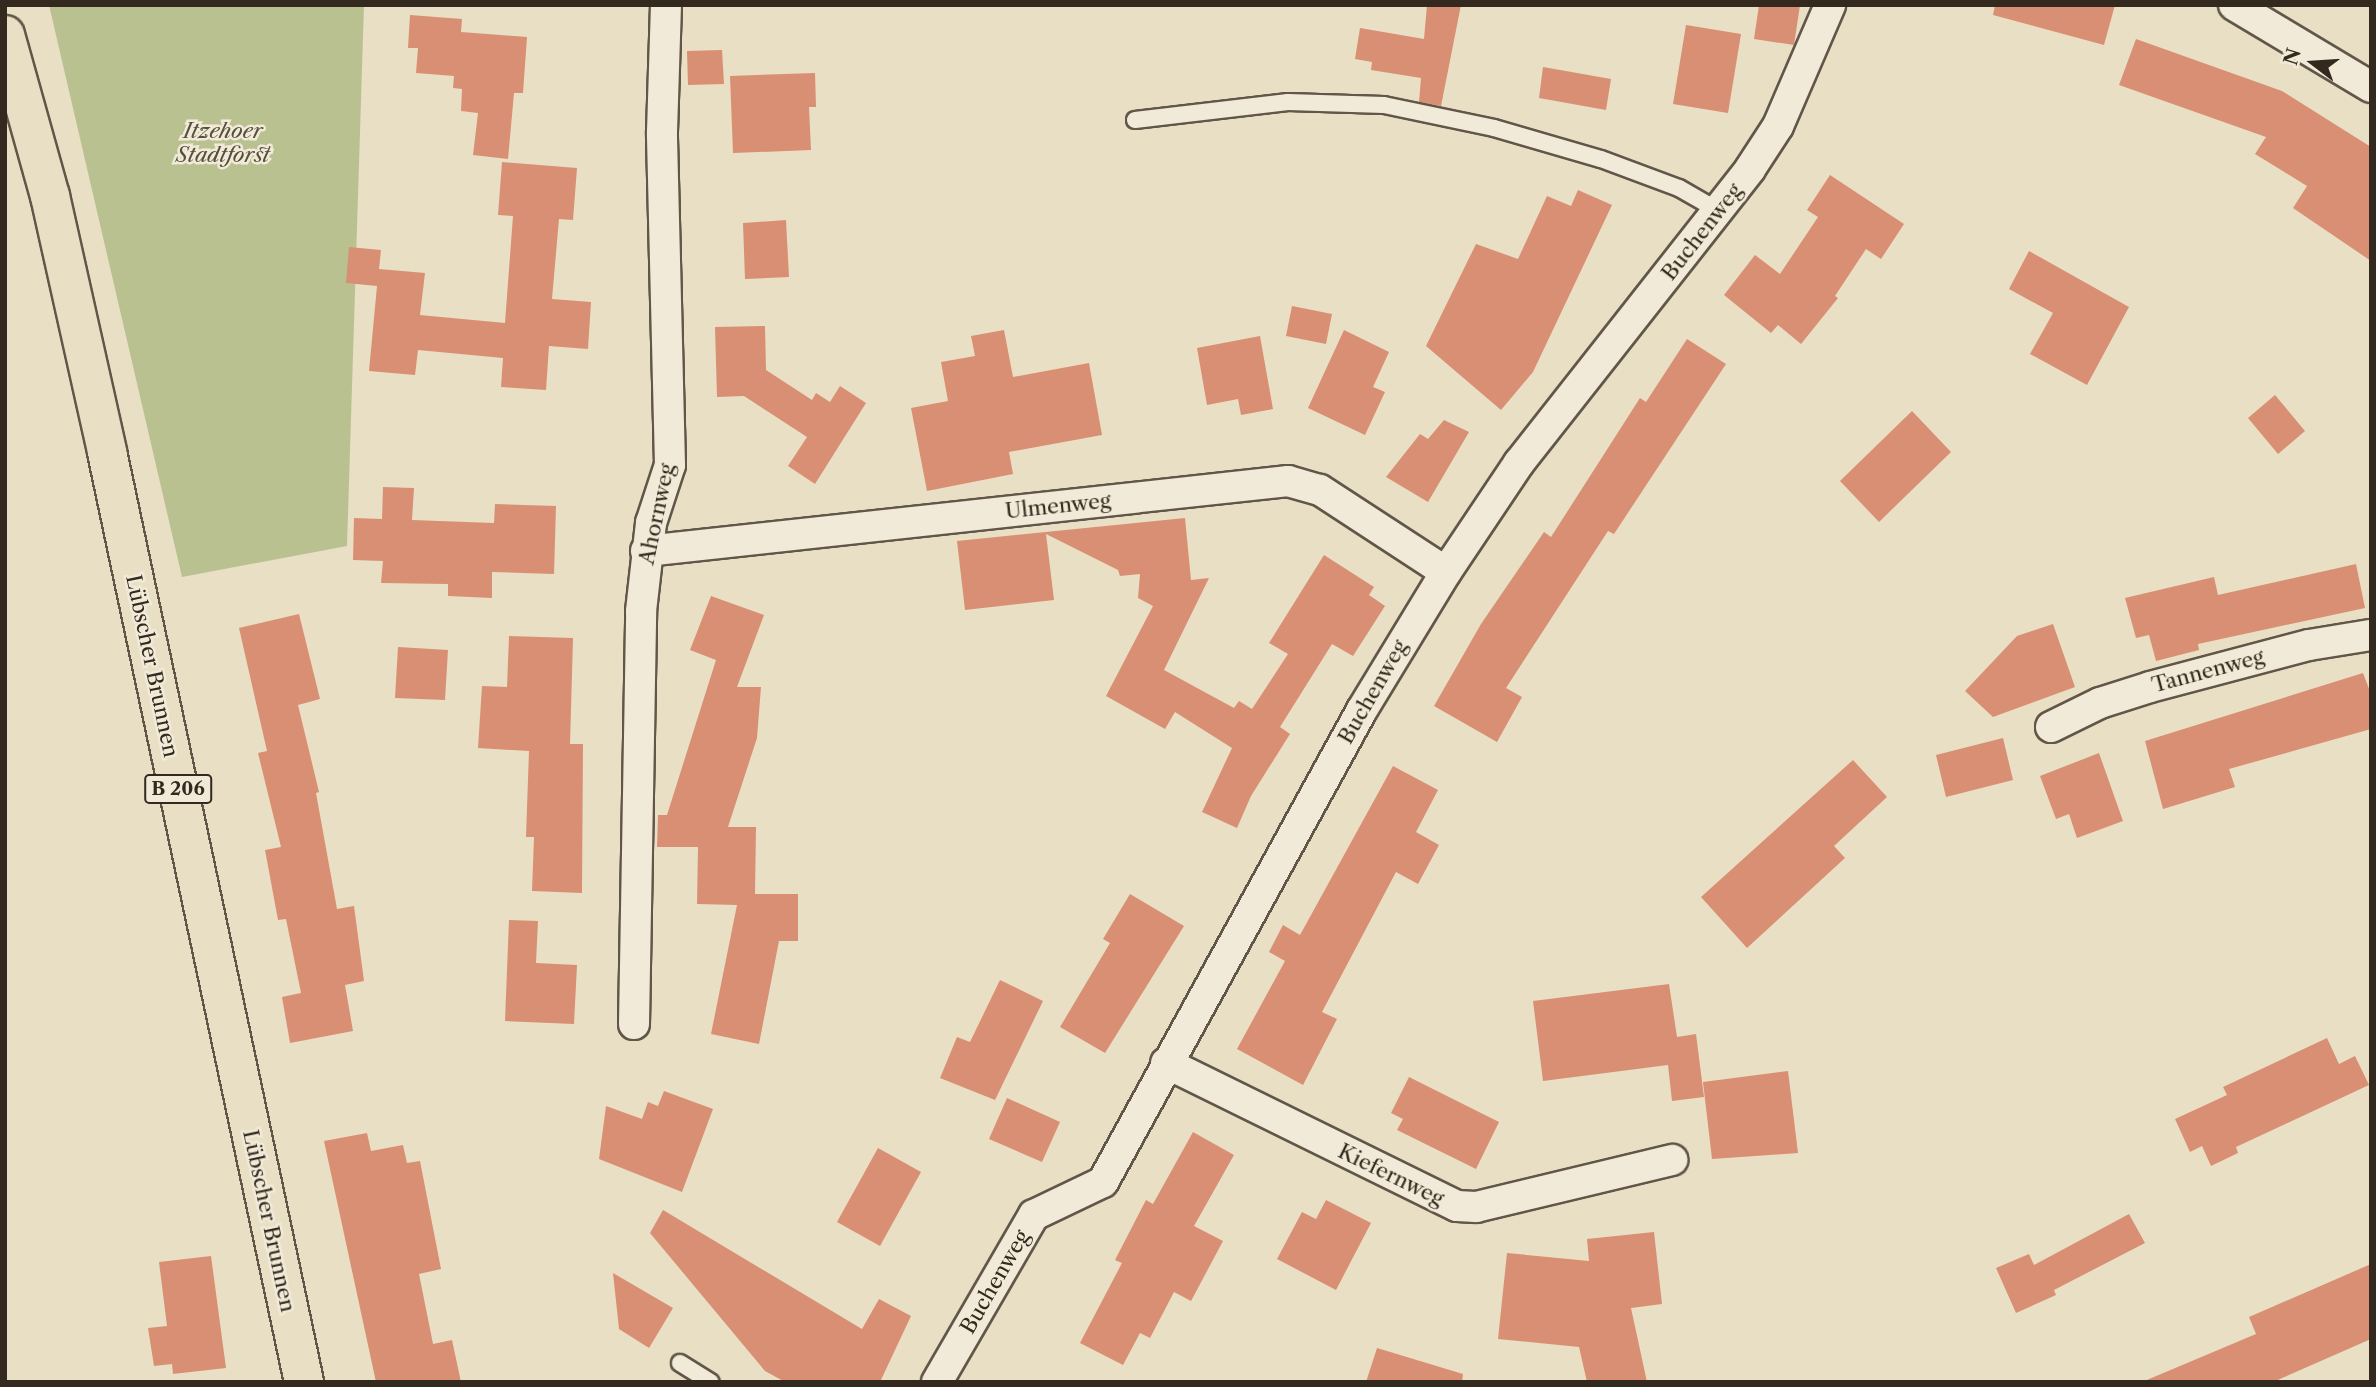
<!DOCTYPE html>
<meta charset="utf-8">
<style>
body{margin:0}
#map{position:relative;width:2376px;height:1387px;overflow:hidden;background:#e9dfc4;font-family:"Libre Caslon Text",serif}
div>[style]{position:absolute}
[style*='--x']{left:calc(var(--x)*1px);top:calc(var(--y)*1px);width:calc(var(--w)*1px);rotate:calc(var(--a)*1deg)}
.green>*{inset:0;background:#bac191}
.building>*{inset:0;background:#d98f73}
.roads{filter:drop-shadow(2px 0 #615648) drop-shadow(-2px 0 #615648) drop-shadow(0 2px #615648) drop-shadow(0 -2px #615648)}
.service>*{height:16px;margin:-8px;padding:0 8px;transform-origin:8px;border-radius:8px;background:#f1ead9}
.minor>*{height:30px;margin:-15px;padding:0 15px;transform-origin:15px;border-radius:15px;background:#f1ead9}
.primary>*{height:38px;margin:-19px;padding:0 19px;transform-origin:19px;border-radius:19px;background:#e9dfc4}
span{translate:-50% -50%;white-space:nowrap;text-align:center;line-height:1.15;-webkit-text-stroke:5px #f1ead9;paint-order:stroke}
.shield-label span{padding:2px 5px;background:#f1ead9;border:2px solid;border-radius:5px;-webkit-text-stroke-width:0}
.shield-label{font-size:19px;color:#34291e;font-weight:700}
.park-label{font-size:21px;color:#564f3b;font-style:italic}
.street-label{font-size:21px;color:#34291e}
.frame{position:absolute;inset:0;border:7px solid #34291e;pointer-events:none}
.north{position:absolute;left:2278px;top:28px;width:70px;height:70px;-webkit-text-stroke:5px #f1ead9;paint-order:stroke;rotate:287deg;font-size:19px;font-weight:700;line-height:28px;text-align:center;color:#34291e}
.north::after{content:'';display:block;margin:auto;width:24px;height:32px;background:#34291e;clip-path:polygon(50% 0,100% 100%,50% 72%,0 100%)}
</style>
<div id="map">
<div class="green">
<div style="clip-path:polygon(49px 5px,364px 5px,347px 546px,182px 577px)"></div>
</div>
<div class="building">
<div style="clip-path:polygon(1427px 5px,1461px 5px,1441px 106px,1419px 102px,1421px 78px,1371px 70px,1372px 62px,1355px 59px,1360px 28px,1424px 39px)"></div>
<div style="clip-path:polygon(1759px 5px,1800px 5px,1794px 45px,1754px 39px)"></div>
<div style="clip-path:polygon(1995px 5px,2115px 5px,2104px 45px,1993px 15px)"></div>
<div style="clip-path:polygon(410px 15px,462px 19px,461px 32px,527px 37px,523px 93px,514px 93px,508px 159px,473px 155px,478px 113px,461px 111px,462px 89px,453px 88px,454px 76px,416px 73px,418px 48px,408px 48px)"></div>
<div style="clip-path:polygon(1686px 25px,1741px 34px,1728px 113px,1673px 104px)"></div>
<div style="clip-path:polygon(2136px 39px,2282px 91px,2371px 147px,2371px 261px,2293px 208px,2307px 186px,2255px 154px,2266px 137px,2119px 85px)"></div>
<div style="clip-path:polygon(722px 50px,724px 84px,688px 85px,687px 51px)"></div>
<div style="clip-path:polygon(1543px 67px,1611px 79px,1606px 110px,1539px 98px)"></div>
<div style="clip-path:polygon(815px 73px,816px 107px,809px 107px,811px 150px,733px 153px,730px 76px)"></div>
<div style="clip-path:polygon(502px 162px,577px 168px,573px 220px,559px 219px,552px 299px,591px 302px,588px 349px,549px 346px,546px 390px,501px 387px,503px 358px,418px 350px,415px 375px,369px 371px,377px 286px,346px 283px,349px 247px,381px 250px,379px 269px,425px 273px,420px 315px,505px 323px,513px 216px,498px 215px)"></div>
<div style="clip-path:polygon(1830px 175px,1904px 224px,1881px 259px,1866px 249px,1835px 296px,1838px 298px,1801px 344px,1778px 325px,1771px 333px,1724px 295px,1755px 255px,1780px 274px,1818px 217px,1807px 210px)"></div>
<div style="clip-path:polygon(1578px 190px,1612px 205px,1533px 372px,1501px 410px,1426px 346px,1476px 244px,1518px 259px,1547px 196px,1571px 206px)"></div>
<div style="clip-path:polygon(786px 220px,789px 277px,745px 279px,743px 223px)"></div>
<div style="clip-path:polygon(2029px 251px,2129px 307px,2087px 385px,2030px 354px,2053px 313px,2009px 289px)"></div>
<div style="clip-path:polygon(1292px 306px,1332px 314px,1326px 344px,1286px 336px)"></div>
<div style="clip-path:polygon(765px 326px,766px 370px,812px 400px,816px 393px,830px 402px,840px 386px,866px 403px,815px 484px,788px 466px,807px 437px,744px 396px,717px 397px,715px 327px)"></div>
<div style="clip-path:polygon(1004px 330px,1013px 377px,1089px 363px,1102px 435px,1009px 452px,1013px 474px,927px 491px,911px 408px,948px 401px,941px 362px,975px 356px,971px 336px)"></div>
<div style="clip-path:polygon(1344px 330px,1389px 352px,1373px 387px,1385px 392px,1365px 435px,1308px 408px)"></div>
<div style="clip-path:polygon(1260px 336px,1273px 409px,1241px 415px,1238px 399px,1207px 405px,1197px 348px)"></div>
<div style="clip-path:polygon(1687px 339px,1726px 364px,1614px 534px,1608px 531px,1506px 688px,1522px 697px,1497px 742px,1434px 706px,1481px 624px,1544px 532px,1551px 537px,1640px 398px,1646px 402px)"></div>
<div style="clip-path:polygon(2275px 395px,2305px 431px,2278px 454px,2248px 418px)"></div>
<div style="clip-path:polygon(1912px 411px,1951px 452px,1879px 522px,1840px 481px)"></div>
<div style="clip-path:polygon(1444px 420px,1469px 432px,1428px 502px,1386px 477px,1420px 434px,1428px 439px)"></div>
<div style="clip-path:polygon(383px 487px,414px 488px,412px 520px,494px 523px,495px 504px,556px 506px,554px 574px,492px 572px,492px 598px,448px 596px,448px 584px,381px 583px,383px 561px,353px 560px,354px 518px,382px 519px)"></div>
<div style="clip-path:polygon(1185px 518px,1191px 580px,1209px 578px,1164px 670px,1234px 708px,1239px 701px,1252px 709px,1288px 654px,1269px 643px,1324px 555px,1374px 587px,1369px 595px,1385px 606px,1353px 656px,1332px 644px,1280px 727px,1290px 734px,1251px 796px,1237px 828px,1202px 812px,1232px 748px,1175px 712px,1165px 729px,1106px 696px,1153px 606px,1138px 598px,1140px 574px,1120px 576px,1118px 570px,1046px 534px,1054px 600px,965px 610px,957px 541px)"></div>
<div style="clip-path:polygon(2356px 564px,2365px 608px,2198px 644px,2199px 650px,2156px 661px,2149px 635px,2136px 638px,2125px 598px,2214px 577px,2218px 595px)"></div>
<div style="clip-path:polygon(711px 596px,764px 615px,737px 687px,761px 687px,757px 738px,728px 827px,756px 827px,755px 894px,798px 894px,798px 941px,779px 941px,759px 1044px,711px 1034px,737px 905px,697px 904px,698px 847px,657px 847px,658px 815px,667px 815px,716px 660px,690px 650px)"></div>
<div style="clip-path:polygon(299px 614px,320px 699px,298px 705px,319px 792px,316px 793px,337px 909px,354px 906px,364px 981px,345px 985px,353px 1031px,290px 1043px,282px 997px,301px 993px,286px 919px,278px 920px,265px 850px,281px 847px,258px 753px,267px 751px,239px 628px)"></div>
<div style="clip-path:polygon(2053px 624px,2075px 687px,1993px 717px,1965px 691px,2017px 636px)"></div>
<div style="clip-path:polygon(509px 636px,573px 638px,570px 744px,583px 744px,582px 893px,532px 891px,534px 837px,526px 837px,529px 751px,478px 748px,482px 686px,507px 687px)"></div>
<div style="clip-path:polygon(398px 647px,448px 650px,445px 700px,395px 698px)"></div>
<div style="clip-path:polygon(2363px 673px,2371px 694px,2371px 729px,2229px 769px,2235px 787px,2163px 809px,2145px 741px)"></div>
<div style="clip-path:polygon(2003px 738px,2013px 780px,1946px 797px,1936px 755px)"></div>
<div style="clip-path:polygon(2099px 753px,2123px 821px,2077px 838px,2069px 814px,2056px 819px,2040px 776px)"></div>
<div style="clip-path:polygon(1853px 760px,1887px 797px,1834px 846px,1845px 858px,1747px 948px,1701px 897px)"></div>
<div style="clip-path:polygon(1393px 766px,1438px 790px,1416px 832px,1439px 845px,1418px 884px,1396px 872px,1322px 1012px,1337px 1019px,1303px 1085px,1237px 1049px,1285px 961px,1269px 952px,1283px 925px,1300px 935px)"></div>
<div style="clip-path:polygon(1130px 894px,1184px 926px,1105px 1053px,1060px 1027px,1110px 943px,1103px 939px)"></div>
<div style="clip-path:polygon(509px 920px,538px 921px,536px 963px,577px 965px,574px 1024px,505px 1021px)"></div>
<div style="clip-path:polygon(1000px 980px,1043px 1001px,995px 1100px,940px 1078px,957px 1037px,970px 1042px)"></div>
<div style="clip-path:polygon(1669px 984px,1677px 1037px,1696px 1034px,1704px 1097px,1672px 1101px,1668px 1065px,1543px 1081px,1533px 1001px)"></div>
<div style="clip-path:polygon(2327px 1038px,2339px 1064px,2355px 1056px,2369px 1085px,2236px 1147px,2238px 1153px,2211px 1166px,2202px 1146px,2190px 1152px,2175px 1119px,2227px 1095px,2223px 1087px)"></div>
<div style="clip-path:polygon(1788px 1071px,1798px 1153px,1712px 1159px,1703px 1082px)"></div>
<div style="clip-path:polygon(1409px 1077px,1499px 1122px,1476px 1169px,1397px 1130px,1403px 1119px,1391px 1113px)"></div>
<div style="clip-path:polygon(664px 1091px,713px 1109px,682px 1192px,599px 1159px,606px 1106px,642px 1119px,648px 1102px,658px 1106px)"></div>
<div style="clip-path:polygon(1007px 1098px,1060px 1122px,1042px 1162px,989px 1139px)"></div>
<div style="clip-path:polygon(1193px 1132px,1234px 1155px,1194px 1226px,1223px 1241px,1191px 1301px,1174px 1292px,1150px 1338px,1140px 1333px,1123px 1365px,1080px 1343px,1122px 1263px,1115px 1260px,1146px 1200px,1153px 1204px)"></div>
<div style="clip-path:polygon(367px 1133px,371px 1151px,403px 1145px,407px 1163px,420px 1161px,441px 1269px,419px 1274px,433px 1344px,452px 1340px,461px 1382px,376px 1382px,324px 1141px)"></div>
<div style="clip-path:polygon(878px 1148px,921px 1172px,880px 1246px,837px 1222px)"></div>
<div style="clip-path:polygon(1326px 1200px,1371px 1223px,1336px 1290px,1277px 1259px,1302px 1212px,1316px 1219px)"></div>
<div style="clip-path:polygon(663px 1210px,862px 1329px,879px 1299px,911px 1316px,880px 1382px,785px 1382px,765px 1371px,650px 1233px)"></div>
<div style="clip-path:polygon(2129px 1214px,2145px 1243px,2054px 1290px,2056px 1295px,2016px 1313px,1996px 1268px,2029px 1254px,2034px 1265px)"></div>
<div style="clip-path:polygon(1654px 1232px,1662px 1304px,1631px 1308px,1647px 1382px,1587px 1382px,1579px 1347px,1498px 1339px,1507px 1253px,1589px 1261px,1587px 1239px)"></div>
<div style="clip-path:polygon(211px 1256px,226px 1368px,173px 1374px,172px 1364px,154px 1366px,148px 1328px,167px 1326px,159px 1262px)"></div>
<div style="clip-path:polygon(2371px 1264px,2371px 1339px,2273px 1382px,2142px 1382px,2256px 1334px,2249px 1317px)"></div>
<div style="clip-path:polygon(613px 1273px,673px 1308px,649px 1348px,619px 1329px)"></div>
<div style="clip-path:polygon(1377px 1348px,1463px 1374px,1462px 1382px,1366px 1382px)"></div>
</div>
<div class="roads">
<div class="service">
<div style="--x:1135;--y:120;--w:154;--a:-6.7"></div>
<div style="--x:1288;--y:102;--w:96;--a:1.8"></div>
<div style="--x:1384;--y:105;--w:112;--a:11.8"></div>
<div style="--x:1494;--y:128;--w:111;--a:16.2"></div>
<div style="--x:1601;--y:159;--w:83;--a:20.4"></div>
<div style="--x:1679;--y:188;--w:46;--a:29.9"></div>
<div style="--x:680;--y:1363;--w:36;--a:32"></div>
</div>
<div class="minor">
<div style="--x:2234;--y:5;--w:160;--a:30.9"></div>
<div style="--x:646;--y:551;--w:646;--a:-6.22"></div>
<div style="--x:1288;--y:481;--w:33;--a:16"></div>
<div style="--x:1320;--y:490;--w:150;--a:33.1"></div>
<div style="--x:2051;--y:727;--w:55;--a:-26.1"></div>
<div style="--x:2100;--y:703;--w:52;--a:-17.7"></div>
<div style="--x:2150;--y:687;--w:164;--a:-14.8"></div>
<div style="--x:2309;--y:645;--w:63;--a:-9.2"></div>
<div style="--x:634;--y:1024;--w:413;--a:-89"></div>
<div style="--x:641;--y:611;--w:89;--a:-83.5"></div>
<div style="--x:651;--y:523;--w:61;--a:-71.9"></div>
<div style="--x:670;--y:465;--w:333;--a:-91.4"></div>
<div style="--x:662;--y:132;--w:127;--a:-88.2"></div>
<div style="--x:1166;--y:1063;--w:324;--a:26.2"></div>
<div style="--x:1457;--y:1206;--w:19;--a:3"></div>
<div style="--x:1476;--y:1207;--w:202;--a:-13.5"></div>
<div style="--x:937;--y:1382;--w:193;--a:-59.9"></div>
<div style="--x:1034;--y:1215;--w:76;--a:-25.6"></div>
<div style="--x:1103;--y:1182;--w:538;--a:-61.25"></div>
<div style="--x:1362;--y:710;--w:162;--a:-58.7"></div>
<div style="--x:1446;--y:572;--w:131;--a:-56.2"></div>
<div style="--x:1519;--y:463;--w:374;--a:-51.8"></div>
<div style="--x:1750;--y:169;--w:51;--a:-56.9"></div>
<div style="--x:1778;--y:126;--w:132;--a:-66.7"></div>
</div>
<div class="primary">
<div style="--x:5;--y:35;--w:167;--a:74.4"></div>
<div style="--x:50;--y:196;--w:262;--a:77.4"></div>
<div style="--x:107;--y:452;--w:951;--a:78.04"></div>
</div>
</div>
<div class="shield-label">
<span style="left:178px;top:789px">B 206</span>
</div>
<div class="park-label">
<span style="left:223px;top:143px">Itzehoer<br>Stadtforst</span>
</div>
<div class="street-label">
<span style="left:1702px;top:232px;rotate:-52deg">Buchenweg</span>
<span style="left:1058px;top:506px;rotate:-6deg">Ulmenweg</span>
<span style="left:657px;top:514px;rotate:-78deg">Ahornweg</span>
<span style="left:152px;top:666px;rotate:78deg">Lübscher Brunnen</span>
<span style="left:2208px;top:671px;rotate:-15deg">Tannenweg</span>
<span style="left:1373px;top:692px;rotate:-60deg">Buchenweg</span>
<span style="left:1391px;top:1175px;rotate:26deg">Kiefernweg</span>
<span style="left:269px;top:1221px;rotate:78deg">Lübscher Brunnen</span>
<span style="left:995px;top:1282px;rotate:-60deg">Buchenweg</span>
</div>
<div class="frame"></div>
<div class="north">N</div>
</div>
